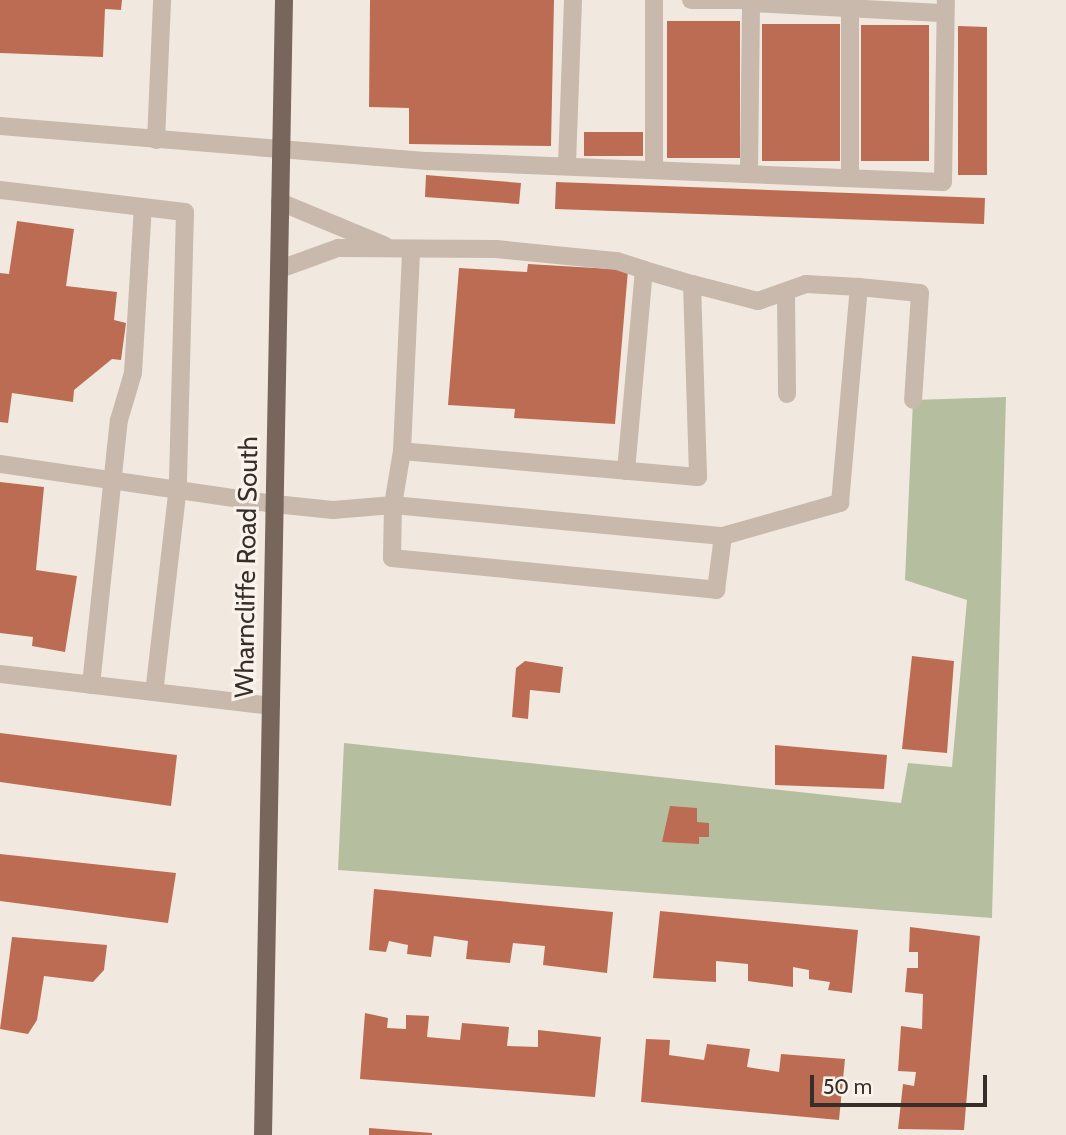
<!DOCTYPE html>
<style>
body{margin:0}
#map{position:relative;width:1066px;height:1135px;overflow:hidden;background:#f1e9df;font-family:Cabin,sans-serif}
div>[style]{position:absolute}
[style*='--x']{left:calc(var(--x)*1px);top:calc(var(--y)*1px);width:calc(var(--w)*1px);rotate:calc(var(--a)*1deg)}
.green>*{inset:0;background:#b5bfa0}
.building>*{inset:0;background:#bc6c52}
.minor>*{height:18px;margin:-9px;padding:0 9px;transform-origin:9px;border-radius:9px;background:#c8b9ac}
.major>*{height:18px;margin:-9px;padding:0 9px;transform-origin:9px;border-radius:9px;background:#78665d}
span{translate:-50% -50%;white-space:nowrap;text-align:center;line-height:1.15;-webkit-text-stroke:6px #f9f3ec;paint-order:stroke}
.street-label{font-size:26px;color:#372e2a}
.scale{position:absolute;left:810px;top:1075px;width:177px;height:32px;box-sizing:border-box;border:4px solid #372e2a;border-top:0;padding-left:9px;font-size:21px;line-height:24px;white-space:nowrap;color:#372e2a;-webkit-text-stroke:5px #f9f3ec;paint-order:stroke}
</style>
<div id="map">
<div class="green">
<div style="clip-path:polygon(1006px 397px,992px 918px,338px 870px,344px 743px,901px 803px,908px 763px,952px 767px,967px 600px,905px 580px,913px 400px)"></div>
</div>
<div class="building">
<div style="clip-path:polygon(0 0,122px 0,121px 10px,105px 9px,103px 57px,0 53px)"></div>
<div style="clip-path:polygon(370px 0,554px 0,551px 146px,409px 144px,409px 108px,369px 107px)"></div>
<div style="clip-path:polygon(667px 21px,740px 21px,740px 158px,667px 158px)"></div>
<div style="clip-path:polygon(762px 24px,840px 24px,840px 161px,762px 161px)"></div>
<div style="clip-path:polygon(861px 25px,929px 25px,929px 161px,861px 161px)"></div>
<div style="clip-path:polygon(958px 26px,987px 27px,987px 175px,958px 175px)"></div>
<div style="clip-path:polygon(584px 132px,643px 132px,643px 156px,584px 156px)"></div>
<div style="clip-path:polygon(426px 175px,521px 183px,519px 204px,425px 197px)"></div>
<div style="clip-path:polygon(556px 182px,985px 198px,984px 224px,555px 209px)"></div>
<div style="clip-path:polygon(17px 221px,74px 229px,66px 286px,117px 292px,114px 320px,126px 323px,121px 360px,112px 359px,74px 390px,73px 402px,12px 393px,8px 423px,0 422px,0 273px,9px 274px)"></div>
<div style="clip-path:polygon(528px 264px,628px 270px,615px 424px,514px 418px,515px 409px,448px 405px,459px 268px,527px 272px)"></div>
<div style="clip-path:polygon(0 482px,44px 487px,36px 570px,77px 576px,65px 652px,32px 646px,33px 637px,0 633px)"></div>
<div style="clip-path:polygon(912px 656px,954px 661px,947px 753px,902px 749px)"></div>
<div style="clip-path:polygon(525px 661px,563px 667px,560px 693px,530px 690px,528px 719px,512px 717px,516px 668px)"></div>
<div style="clip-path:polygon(0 733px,177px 755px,171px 806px,0 782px)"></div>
<div style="clip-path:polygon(775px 745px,887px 755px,884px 789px,775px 785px)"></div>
<div style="clip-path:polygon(670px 806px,697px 808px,697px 822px,709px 823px,709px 837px,699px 837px,699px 844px,662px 842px)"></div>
<div style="clip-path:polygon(0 854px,176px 873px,168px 923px,0 901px)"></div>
<div style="clip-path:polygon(374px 889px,613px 912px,607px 973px,543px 965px,545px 946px,513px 943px,510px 963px,466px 959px,468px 941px,434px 936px,431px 957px,407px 954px,408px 945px,389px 941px,386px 952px,369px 950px)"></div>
<div style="clip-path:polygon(660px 911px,858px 930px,852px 993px,828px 990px,830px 982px,809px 979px,809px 970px,793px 967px,793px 987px,748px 981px,748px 964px,716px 961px,716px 982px,653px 978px)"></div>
<div style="clip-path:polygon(910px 927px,980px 936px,964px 1130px,898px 1129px,903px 1084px,914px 1086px,916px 1072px,898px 1071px,901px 1026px,922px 1029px,923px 994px,905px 992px,907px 968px,918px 968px,918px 952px,909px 952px)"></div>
<div style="clip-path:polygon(12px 937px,107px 945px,104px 970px,93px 982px,44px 976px,37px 1020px,28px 1034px,0 1029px)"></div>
<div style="clip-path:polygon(365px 1013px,388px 1018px,387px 1028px,406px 1029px,406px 1015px,429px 1016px,427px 1037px,460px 1040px,462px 1023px,509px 1027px,507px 1046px,538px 1047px,538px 1030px,601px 1037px,595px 1097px,360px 1079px)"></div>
<div style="clip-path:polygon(646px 1039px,670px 1040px,669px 1055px,704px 1060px,707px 1044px,750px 1049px,747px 1067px,779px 1072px,781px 1054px,845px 1059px,839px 1120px,641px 1102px)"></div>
<div style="clip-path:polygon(369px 1128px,432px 1133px,432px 1135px,369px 1135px)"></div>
</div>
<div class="minor">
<div style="--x:654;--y:0;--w:168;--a:90"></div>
<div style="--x:691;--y:0;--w:60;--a:0"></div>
<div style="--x:850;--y:0;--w:176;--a:90"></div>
<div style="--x:0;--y:126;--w:429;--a:4.7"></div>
<div style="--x:428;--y:161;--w:515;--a:2.34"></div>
<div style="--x:943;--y:182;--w:182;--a:-89.1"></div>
<div style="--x:156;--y:140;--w:140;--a:-87.5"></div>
<div style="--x:567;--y:164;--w:164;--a:-87.9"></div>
<div style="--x:749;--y:171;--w:168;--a:-89.3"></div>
<div style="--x:751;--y:3;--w:194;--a:3"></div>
<div style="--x:0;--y:190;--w:186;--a:6.8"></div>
<div style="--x:185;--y:212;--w:274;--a:91.5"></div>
<div style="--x:178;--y:486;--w:207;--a:96.6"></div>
<div style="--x:280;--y:202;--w:113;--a:22.5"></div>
<div style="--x:280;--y:269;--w:62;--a:-19.9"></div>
<div style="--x:338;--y:248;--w:158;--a:0.4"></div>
<div style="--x:496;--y:249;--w:122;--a:5.7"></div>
<div style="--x:617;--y:261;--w:28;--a:18"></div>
<div style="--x:859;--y:287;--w:61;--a:5.6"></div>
<div style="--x:920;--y:293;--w:107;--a:93.7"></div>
<div style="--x:786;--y:294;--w:100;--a:89.4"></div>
<div style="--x:402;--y:451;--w:55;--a:99.5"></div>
<div style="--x:393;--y:505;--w:331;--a:5.4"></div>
<div style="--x:0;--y:464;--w:278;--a:8.3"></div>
<div style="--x:275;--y:504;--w:58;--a:5.9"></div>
<div style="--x:333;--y:510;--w:60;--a:-4.8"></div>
<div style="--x:393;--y:505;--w:53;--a:91.1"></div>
<div style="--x:392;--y:558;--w:326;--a:5.6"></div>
<div style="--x:716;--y:590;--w:54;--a:-82.6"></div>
<div style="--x:723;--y:536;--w:122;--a:-15.8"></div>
<div style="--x:840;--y:503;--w:217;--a:-85"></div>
<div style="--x:859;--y:287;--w:53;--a:-176.8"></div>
<div style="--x:806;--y:284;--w:51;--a:160.5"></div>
<div style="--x:758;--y:301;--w:68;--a:-165.6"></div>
<div style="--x:692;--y:284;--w:193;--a:88.2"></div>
<div style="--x:698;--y:477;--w:297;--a:-175"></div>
<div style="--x:402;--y:451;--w:198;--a:-87.4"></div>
<div style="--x:626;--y:471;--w:202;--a:-84.9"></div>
<div style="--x:644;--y:270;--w:50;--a:16.3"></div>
<div style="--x:0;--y:674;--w:273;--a:6.7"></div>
<div style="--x:91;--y:685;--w:266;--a:-84"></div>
<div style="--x:119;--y:420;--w:49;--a:-73.4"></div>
<div style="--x:133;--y:373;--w:166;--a:-86.6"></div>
</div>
<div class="major">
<div style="--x:263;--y:1135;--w:1135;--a:-88.94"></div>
</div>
<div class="street-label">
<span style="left:247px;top:567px;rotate:-89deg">Wharncliffe Road South</span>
</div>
<div class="scale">50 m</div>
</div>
